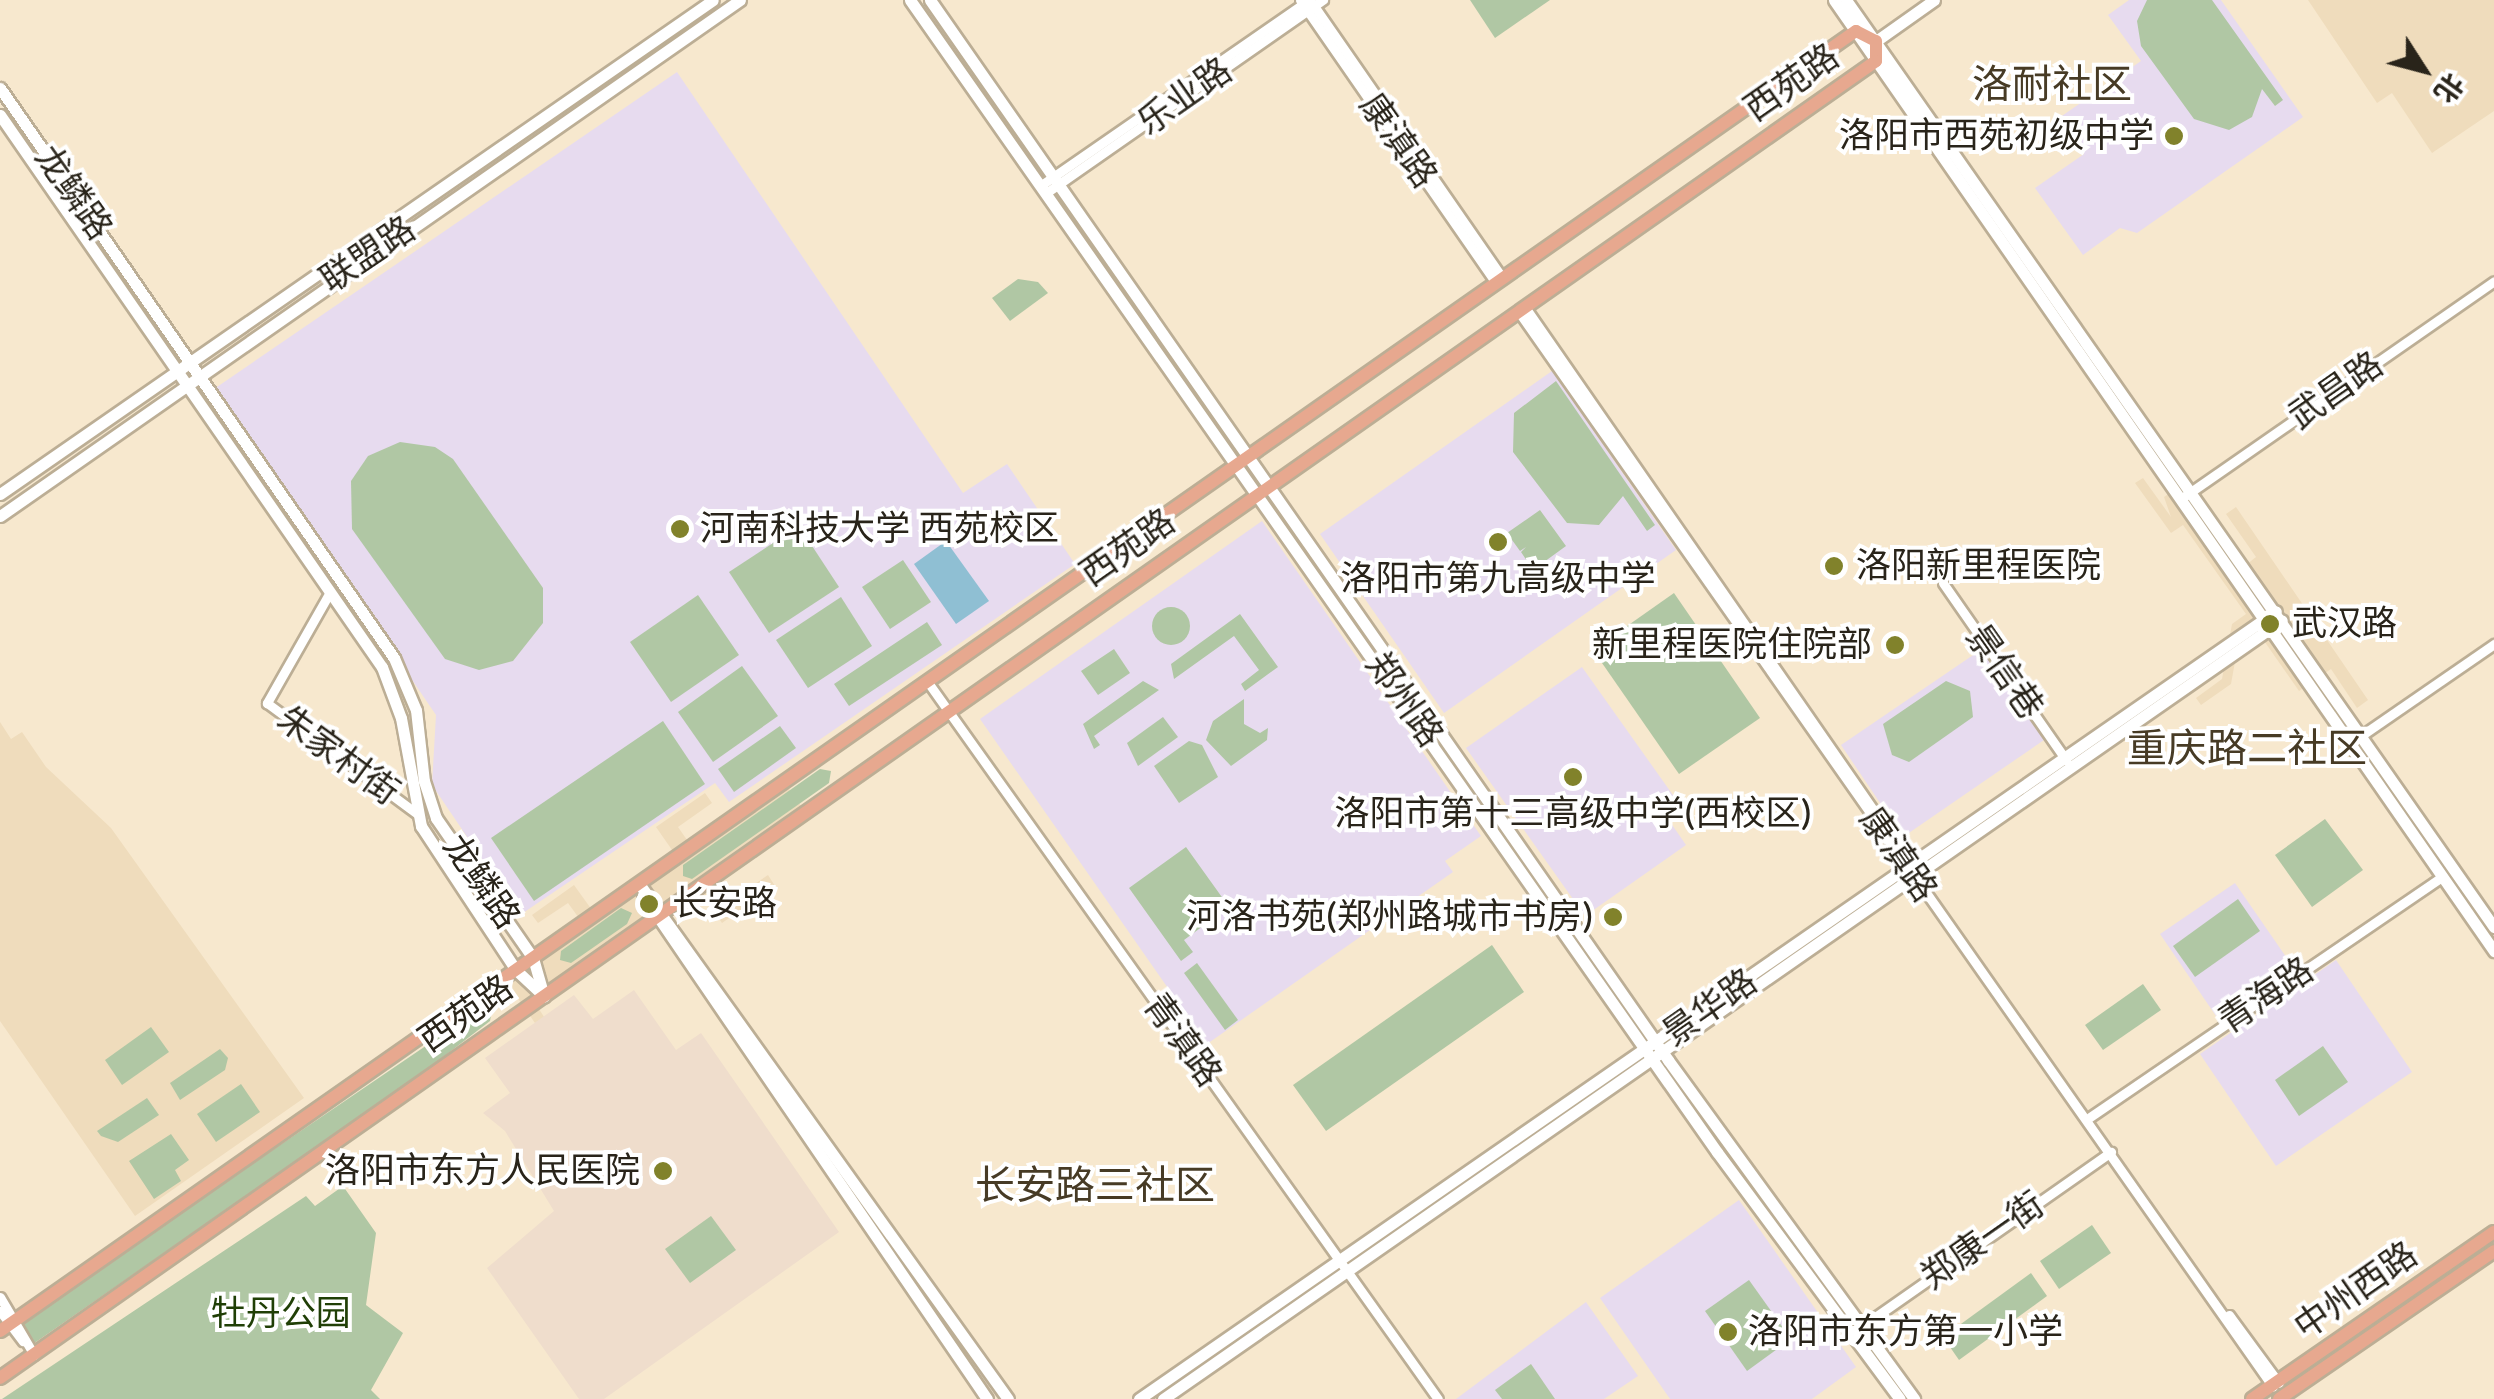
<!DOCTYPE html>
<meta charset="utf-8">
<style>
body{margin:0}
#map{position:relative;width:2494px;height:1399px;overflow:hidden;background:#f7e8ce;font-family:"Varela Round","Noto Sans SC",sans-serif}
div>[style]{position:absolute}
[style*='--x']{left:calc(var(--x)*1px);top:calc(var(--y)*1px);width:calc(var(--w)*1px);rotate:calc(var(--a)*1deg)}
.built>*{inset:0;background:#efdcbc}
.education>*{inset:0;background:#e7dbef}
.medical>*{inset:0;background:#efddcc}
.green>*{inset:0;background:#b0c7a4}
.round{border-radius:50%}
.water>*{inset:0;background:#8fbfd3}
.roads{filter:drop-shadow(2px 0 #bcae95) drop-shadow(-2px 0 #bcae95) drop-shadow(0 2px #bcae95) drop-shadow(0 -2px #bcae95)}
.street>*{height:9px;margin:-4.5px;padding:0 4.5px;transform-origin:4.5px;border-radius:4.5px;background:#fff}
.secondary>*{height:11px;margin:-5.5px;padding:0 5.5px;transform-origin:5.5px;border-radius:5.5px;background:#fff}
.primary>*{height:12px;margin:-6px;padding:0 6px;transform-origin:6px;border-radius:6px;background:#e7a88f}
.dots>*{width:28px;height:28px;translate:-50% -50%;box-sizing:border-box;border:5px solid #fff;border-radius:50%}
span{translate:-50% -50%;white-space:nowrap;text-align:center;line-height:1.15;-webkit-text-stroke:8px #fff;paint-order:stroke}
.street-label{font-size:35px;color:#29241a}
.poi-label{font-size:35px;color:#29241a}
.right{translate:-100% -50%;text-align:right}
.left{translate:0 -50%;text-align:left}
.park-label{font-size:35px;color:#203f06}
.quarter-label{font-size:40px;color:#473b25}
.north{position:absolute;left:2374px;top:20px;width:100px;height:100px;-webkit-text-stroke:8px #fff;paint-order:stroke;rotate:126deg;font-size:28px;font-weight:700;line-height:40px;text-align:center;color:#29241a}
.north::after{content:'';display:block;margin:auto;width:35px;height:45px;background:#29241a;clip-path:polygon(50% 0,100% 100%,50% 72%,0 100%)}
</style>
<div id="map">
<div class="built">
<div style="clip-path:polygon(2308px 0,2494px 0,2494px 111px,2432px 153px,2392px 93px,2377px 103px)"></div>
<div style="clip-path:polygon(2143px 478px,2171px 517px,2164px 497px,2180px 486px,2246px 565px,2256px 557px,2226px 514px,2236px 507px,2368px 700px,2357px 708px,2331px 669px,2299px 691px,2253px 625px,2240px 634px,2231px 684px,2201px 705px,2196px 698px,2222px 679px,2232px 624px,2246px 614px,2183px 525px,2171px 533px,2135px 483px)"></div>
<div style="clip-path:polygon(0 722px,11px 739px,22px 732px,46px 767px,111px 828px,304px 1098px,135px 1216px,0 1021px)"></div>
<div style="clip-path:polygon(787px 786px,808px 816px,714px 882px,728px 902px,768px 875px,775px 886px,722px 923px,701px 892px,537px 1006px,548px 1023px,546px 1039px,506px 981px,584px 925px,568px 903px,538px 923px,532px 915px,574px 885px,597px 917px,679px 860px,656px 827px,705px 793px,712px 803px,678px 827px,694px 850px)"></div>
</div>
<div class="education">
<div style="clip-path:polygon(2129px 0,2221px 0,2303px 117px,2137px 233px,2120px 228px,2083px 255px,2035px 188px,2084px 154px,2059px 118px,2141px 61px,2108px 15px)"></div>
<div style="clip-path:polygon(677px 72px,963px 493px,1007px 464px,1075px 564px,729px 802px,715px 783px,520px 915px,432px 785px,436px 715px,214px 389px)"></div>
<div style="clip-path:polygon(1552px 371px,1676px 550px,1444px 713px,1320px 534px)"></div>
<div style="clip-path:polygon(1262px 521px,1481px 836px,1445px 861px,1453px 872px,1207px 1044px,980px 719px)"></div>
<div style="clip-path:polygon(1982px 649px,2044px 740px,1903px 837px,1841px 745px)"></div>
<div style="clip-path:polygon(1582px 667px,1680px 805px,1666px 816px,1686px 845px,1585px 916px,1466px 748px)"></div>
<div style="clip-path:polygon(2235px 883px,2291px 964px,2216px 1016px,2160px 934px)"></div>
<div style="clip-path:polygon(2336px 960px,2412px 1072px,2276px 1166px,2200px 1054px)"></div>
<div style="clip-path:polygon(1739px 1200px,1856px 1367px,1812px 1399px,1670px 1399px,1600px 1298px)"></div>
<div style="clip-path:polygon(1586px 1302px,1638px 1376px,1604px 1399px,1456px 1399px)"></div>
</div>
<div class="medical">
<div style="clip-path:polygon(634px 990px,676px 1050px,701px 1033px,839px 1232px,604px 1399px,579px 1399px,487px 1268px,554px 1211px,505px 1131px,483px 1113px,510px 1093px,485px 1058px,574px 995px,593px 1019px)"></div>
</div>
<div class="green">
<div style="clip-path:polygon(1470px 0,1550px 0,1495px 38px)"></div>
<div style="clip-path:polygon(2147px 0,2212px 0,2283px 100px,2275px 106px,2262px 89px,2252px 117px,2229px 130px,2194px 119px,2141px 46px,2137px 21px)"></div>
<div style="clip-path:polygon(1018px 279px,1038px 282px,1048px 293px,1010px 321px,992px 298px)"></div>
<div style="clip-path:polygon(1556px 381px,1655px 525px,1647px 531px,1623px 496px,1599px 525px,1567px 523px,1513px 452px,1514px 413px)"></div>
<div style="clip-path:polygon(400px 442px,435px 447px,453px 459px,543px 588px,543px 623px,513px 661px,479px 670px,445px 659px,352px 529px,351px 481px,368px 456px)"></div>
<div style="clip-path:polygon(1540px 510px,1566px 546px,1533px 570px,1521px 552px,1526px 547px,1520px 551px,1507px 533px)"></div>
<div style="clip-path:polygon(799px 526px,839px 587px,769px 633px,729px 572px)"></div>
<div style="clip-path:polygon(903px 560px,931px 602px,890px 629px,862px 587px)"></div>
<div style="clip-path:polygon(1674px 593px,1760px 718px,1679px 774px,1593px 650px)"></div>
<div style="clip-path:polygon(698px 595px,739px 655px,671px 702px,630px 642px)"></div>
<div style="clip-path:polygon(841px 597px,872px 646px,808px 688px,776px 640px)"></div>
<div class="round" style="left:1152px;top:607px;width:38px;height:38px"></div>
<div style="clip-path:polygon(1240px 614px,1278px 667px,1245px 691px,1241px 684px,1259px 670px,1234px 636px,1174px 679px,1171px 664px)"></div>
<div style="clip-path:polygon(927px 622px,942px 645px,849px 706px,834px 684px)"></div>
<div style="clip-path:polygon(1114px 649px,1130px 673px,1098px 695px,1081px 671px)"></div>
<div style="clip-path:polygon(742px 666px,778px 716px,713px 762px,678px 712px)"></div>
<div style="clip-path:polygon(1143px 681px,1159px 690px,1094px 736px,1100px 745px,1094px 749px,1083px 724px)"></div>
<div style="clip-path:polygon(1946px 681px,1970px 691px,1973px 717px,1909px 762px,1892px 755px,1883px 724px)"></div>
<div style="clip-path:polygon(1244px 699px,1244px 724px,1260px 733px,1268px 728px,1267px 740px,1231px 766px,1206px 740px,1213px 721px)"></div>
<div style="clip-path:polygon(1163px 717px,1178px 737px,1138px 766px,1127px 743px)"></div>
<div style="clip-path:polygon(663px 721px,705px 784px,534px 901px,491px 838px)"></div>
<div style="clip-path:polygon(780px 726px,796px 748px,734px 792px,718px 769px)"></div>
<div style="clip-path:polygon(1189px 741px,1202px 745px,1218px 777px,1179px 803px,1154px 766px)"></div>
<div style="clip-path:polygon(820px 769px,831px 771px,829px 783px,692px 879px,683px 876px,683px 865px)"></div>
<div style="clip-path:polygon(2325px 819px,2363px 870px,2312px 907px,2275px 855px)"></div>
<div style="clip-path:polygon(1186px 847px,1229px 907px,1184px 940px,1193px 952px,1181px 961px,1129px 888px)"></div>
<div style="clip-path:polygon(2238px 899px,2260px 931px,2195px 977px,2173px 946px)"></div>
<div style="clip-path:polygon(621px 908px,632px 913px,627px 924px,571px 963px,560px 960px,561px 951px)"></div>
<div style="clip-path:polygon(1492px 945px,1524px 992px,1326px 1131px,1293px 1085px)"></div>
<div style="clip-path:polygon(1197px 963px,1238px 1020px,1225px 1030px,1184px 973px)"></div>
<div style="clip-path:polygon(2143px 984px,2161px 1010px,2103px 1050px,2085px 1025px)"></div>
<div style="clip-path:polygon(483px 1007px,492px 1010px,490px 1021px,416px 1078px,33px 1344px,21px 1321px)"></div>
<div style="clip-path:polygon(151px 1027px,169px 1052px,122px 1085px,105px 1060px)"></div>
<div style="clip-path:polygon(2323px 1046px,2348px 1082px,2299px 1116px,2275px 1080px)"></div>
<div style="clip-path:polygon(220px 1049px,228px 1058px,225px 1070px,180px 1100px,170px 1083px)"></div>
<div style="clip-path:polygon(241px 1084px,260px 1112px,216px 1142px,197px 1114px)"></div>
<div style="clip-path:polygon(147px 1098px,159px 1115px,118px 1142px,101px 1136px,97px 1131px)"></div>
<div style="clip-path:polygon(171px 1134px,189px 1160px,175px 1170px,181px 1181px,154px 1199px,129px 1161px)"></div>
<div style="clip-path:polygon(343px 1186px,376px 1233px,366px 1305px,403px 1333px,371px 1390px,380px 1399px,2px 1399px,306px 1196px,315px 1206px)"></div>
<div style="clip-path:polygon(711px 1216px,736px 1250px,690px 1283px,665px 1249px)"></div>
<div style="clip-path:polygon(2092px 1225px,2111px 1253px,2059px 1289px,2040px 1261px)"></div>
<div style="clip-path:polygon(2031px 1273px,2047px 1296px,1959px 1360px,1943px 1337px)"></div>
<div style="clip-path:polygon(1749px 1280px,1791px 1339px,1747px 1371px,1705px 1311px)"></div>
<div style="clip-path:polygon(1531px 1364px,1555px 1399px,1502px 1399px,1495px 1390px)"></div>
</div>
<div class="water">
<div style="clip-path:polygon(946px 541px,989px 601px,956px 624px,914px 564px)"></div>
</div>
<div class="roads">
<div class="street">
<div style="--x:1300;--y:0;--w:343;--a:55.3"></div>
<div style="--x:1310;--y:0;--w:337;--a:55.3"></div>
<div style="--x:1040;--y:186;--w:323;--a:-34.7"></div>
<div style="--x:1046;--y:193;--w:338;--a:-34.9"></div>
<div style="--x:1525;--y:307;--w:664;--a:55.3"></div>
<div style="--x:1518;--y:311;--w:1314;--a:54.94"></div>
<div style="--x:2185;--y:496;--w:376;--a:-34.8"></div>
<div style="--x:1943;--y:583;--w:216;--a:55.2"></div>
<div style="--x:330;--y:592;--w:128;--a:119.6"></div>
<div style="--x:267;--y:703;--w:185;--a:36.4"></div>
<div style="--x:927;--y:681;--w:881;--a:54.56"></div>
<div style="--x:2352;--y:742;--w:173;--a:-34.6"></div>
<div style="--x:2090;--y:1117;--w:427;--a:-34.3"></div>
<div style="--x:0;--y:1297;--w:67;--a:59.6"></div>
<div style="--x:0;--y:1311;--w:38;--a:53"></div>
<div style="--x:2229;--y:1315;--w:84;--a:53.7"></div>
<div style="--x:1858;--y:1329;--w:309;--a:-35"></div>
</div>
<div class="secondary">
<div style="--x:910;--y:0;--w:1407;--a:54.99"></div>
<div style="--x:1717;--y:1152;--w:307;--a:53.5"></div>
<div style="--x:930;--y:0;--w:1292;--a:55.15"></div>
<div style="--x:1668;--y:1060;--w:419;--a:54"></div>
<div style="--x:1834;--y:0;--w:1158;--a:55.24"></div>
<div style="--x:1846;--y:0;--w:1131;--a:55.05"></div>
<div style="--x:1876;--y:41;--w:71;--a:-35.3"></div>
<div style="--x:0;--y:88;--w:693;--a:55.35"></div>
<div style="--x:394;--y:658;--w:56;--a:67.1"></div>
<div style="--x:416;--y:710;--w:71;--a:83.6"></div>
<div style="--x:424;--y:781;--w:39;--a:72"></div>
<div style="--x:436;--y:818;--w:170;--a:55.3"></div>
<div style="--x:533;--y:958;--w:40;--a:74"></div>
<div style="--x:0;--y:115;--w:671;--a:55.32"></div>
<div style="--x:382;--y:667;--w:54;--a:69.6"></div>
<div style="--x:401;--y:718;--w:110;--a:79.5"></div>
<div style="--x:421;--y:826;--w:173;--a:56.6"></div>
<div style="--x:516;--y:970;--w:38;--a:43"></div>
<div style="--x:0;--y:494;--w:867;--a:-34.72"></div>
<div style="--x:0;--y:516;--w:902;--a:-34.89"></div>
<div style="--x:640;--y:885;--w:632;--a:54.4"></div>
<div style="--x:643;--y:895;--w:610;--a:55.68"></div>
<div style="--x:1139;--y:1399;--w:1383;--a:-34.72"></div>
<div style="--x:1163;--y:1399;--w:1363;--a:-34.84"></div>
</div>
<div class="primary">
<div style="--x:0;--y:1331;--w:2266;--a:-35.01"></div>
<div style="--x:1856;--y:31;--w:22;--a:27"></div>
<div style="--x:1876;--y:41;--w:20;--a:90"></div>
<div style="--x:1876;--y:61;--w:2292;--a:144.93"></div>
<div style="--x:2252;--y:1399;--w:294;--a:-34.6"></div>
<div style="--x:2279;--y:1399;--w:261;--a:-34.5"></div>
</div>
</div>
<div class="dots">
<div style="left:2174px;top:136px;background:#81822b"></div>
<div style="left:680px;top:529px;background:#81822b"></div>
<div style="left:1498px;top:542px;background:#81822b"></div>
<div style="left:1834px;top:566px;background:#81822b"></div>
<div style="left:2270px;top:624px;background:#81822b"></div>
<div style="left:1895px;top:645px;background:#81822b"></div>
<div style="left:1573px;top:777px;background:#81822b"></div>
<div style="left:649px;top:904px;background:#81822b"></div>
<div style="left:1613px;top:917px;background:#81822b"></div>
<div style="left:663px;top:1171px;background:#81822b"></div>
<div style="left:1728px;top:1332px;background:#81822b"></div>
</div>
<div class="street-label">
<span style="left:1792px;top:83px;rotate:-35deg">西苑路</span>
<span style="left:1185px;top:97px;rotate:-35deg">乐业路</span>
<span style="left:1398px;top:141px;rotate:55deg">康滇路</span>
<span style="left:73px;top:193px;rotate:55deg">龙鳞路</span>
<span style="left:368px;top:255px;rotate:-34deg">联盟路</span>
<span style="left:2336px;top:391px;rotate:-35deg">武昌路</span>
<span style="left:1128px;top:548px;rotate:-35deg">西苑路</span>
<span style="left:2004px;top:672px;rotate:55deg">景信巷</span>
<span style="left:1404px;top:700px;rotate:55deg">郑州路</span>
<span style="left:338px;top:756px;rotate:36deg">朱家村街</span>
<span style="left:1898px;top:855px;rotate:55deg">康滇路</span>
<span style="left:481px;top:882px;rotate:55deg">龙鳞路</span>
<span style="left:2266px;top:996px;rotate:-34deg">青海路</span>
<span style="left:1710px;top:1008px;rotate:-35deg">景华路</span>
<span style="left:466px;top:1014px;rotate:-35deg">西苑路</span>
<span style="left:1182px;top:1040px;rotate:54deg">青滇路</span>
<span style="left:1983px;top:1241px;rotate:-35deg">郑康一街</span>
<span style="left:2356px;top:1291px;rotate:-35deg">中州西路</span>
</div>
<div class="poi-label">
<span class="right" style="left:2154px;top:136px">洛阳市西苑初级中学</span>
<span class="left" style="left:700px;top:529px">河南科技大学 西苑校区</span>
<span class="left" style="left:1856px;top:566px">洛阳新里程医院</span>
<span style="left:1498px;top:579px">洛阳市第九高级中学</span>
<span class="left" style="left:2292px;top:624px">武汉路</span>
<span class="right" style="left:1872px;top:645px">新里程医院住院部</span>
<span style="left:1573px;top:814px">洛阳市第十三高级中学(西校区)</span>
<span class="left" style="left:672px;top:904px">长安路</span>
<span class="right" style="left:1593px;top:917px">河洛书苑(郑州路城市书房)</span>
<span class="right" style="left:640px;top:1171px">洛阳市东方人民医院</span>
<span class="left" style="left:1748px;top:1332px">洛阳市东方第一小学</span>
</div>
<div class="park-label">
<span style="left:281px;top:1314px">牡丹公园</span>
</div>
<div class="quarter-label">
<span style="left:2052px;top:85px">洛耐社区</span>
<span style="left:2247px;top:749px">重庆路二社区</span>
<span style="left:1095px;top:1186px">长安路三社区</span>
</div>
<div class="north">北</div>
</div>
